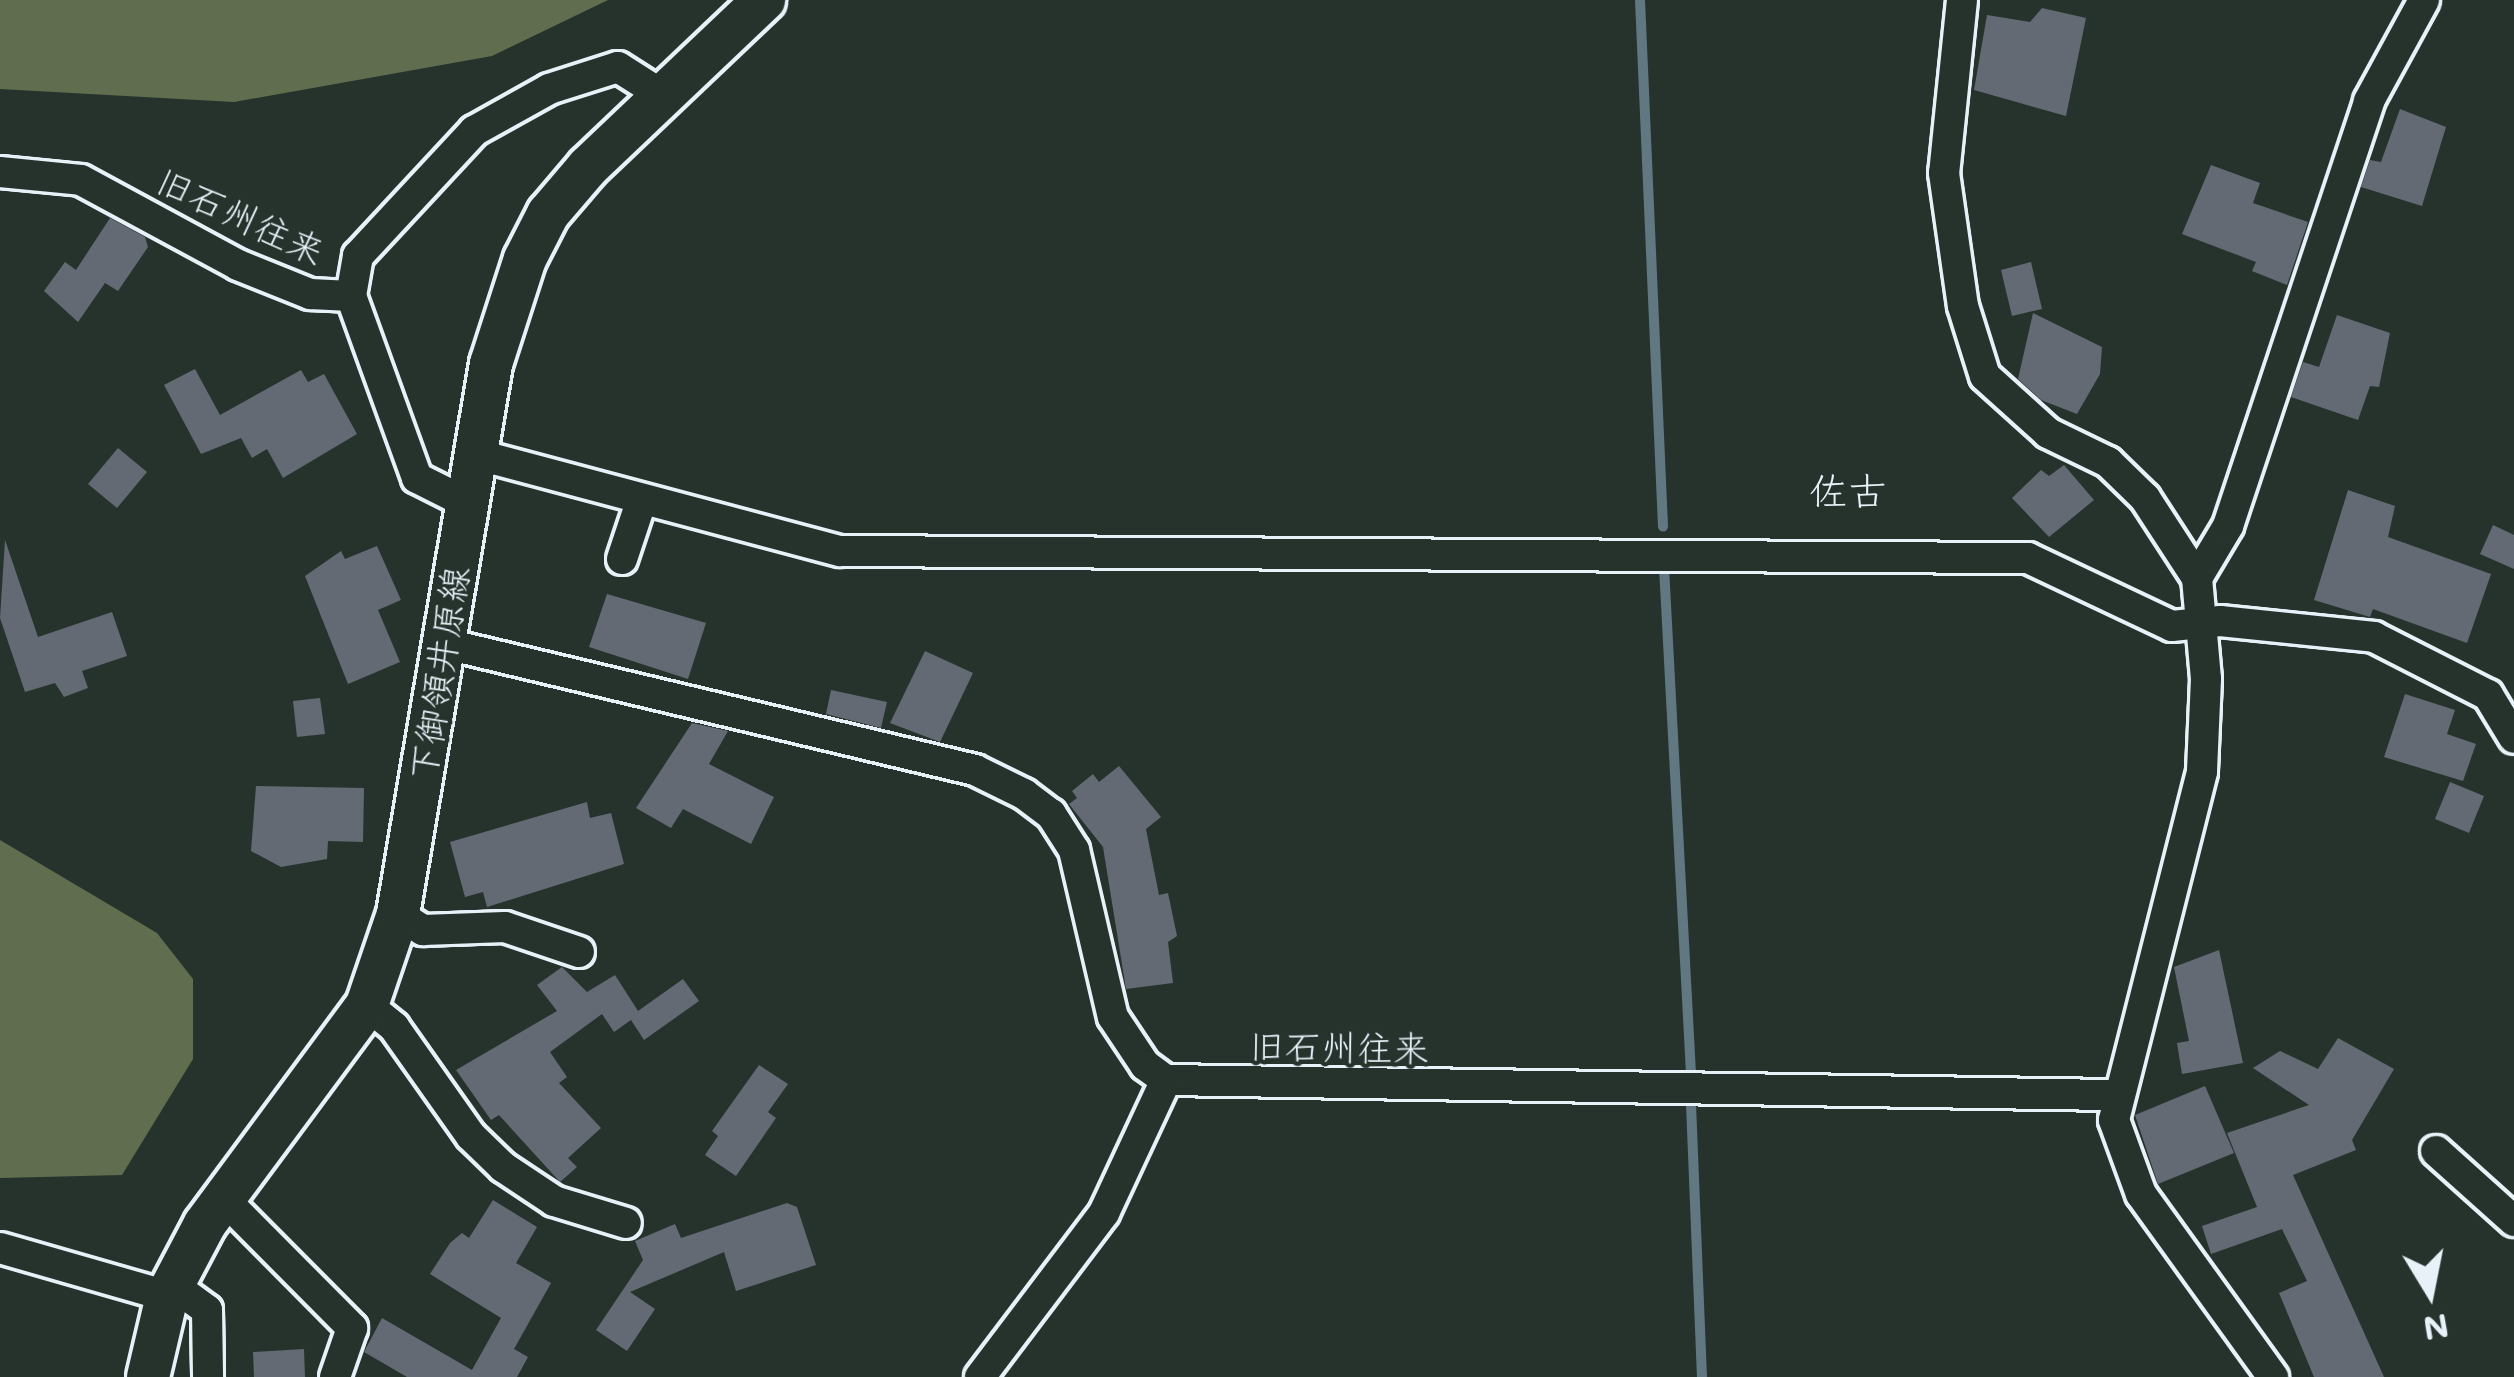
<!DOCTYPE html>
<meta charset="utf-8">
<style>
body{margin:0}
#map{position:relative;width:2514px;height:1377px;overflow:hidden;background:#26332d;font-family:Mali,"Klee One",sans-serif}
div>[style]{position:absolute}
[style*='--x']{left:calc(var(--x)*1px);top:calc(var(--y)*1px);width:calc(var(--w)*1px);rotate:calc(var(--a)*1deg)}
.green>*{inset:0;background:#606e4f}
.stream>*{height:10px;margin:-5px;padding:0 5px;transform-origin:5px;border-radius:5px;background:#617883}
.building>*{inset:0;background:#636a74}
.roads{filter:drop-shadow(3px 0 #e8f1f8) drop-shadow(-3px 0 #e8f1f8) drop-shadow(0 3px #e8f1f8) drop-shadow(0 -3px #e8f1f8)}
.street>*{height:30px;margin:-15px;padding:0 15px;transform-origin:15px;border-radius:15px;background:#26332d}
.secondary>*{height:42px;margin:-21px;padding:0 21px;transform-origin:21px;border-radius:21px;background:#26332d}
span{translate:-50% -50%;white-space:nowrap;text-align:center;line-height:1.15;-webkit-text-stroke:9px #26332d;paint-order:stroke}
.street-label{font-size:36px;color:#e8f1f8}
.neighbourhood-label{font-size:39px;color:#e8f1f8}
.north{position:absolute;left:2370px;top:1233px;width:120px;height:120px;-webkit-text-stroke:9px #26332d;paint-order:stroke;rotate:170deg;font-size:33px;font-weight:700;line-height:48px;text-align:center;color:#e8f1f8}
.north::after{content:'';display:block;margin:auto;width:42px;height:54px;background:#e8f1f8;clip-path:polygon(50% 0,100% 100%,50% 72%,0 100%)}
</style>
<div id="map">
<div class="green">
<div style="clip-path:polygon(0 0,608px 0,492px 56px,234px 102px,0 89px)"></div>
<div style="clip-path:polygon(0 840px,157px 933px,193px 979px,193px 1059px,122px 1175px,0 1178px)"></div>
</div>
<div class="stream">
<div style="--x:1640;--y:0;--w:527;--a:87.5"></div>
<div style="--x:1664;--y:567;--w:508;--a:86.95"></div>
<div style="--x:1691;--y:1104;--w:273;--a:87.7"></div>
</div>
<div class="building">
<div style="clip-path:polygon(2042px 8px,2086px 18px,2066px 116px,1974px 90px,1987px 15px,2030px 22px)"></div>
<div style="clip-path:polygon(2400px 109px,2446px 127px,2422px 206px,2361px 187px,2370px 160px,2381px 162px)"></div>
<div style="clip-path:polygon(2211px 165px,2260px 183px,2253px 203px,2308px 222px,2287px 285px,2252px 271px,2256px 262px,2182px 234px)"></div>
<div style="clip-path:polygon(110px 218px,145px 237px,148px 247px,118px 291px,105px 283px,78px 322px,44px 291px,65px 262px,76px 270px)"></div>
<div style="clip-path:polygon(2031px 262px,2042px 309px,2012px 316px,2001px 270px)"></div>
<div style="clip-path:polygon(2033px 313px,2102px 347px,2100px 374px,2077px 414px,2041px 400px,2018px 379px)"></div>
<div style="clip-path:polygon(2337px 315px,2390px 333px,2379px 387px,2370px 386px,2358px 420px,2291px 397px,2303px 362px,2319px 367px)"></div>
<div style="clip-path:polygon(195px 369px,220px 415px,301px 370px,308px 382px,324px 374px,357px 434px,283px 478px,267px 449px,252px 458px,241px 438px,201px 454px,164px 385px)"></div>
<div style="clip-path:polygon(118px 448px,147px 472px,117px 508px,88px 484px)"></div>
<div style="clip-path:polygon(2064px 465px,2094px 500px,2049px 537px,2012px 498px,2041px 470px,2049px 476px)"></div>
<div style="clip-path:polygon(2348px 490px,2395px 506px,2388px 537px,2491px 574px,2467px 643px,2373px 609px,2370px 617px,2314px 600px)"></div>
<div style="clip-path:polygon(2493px 525px,2514px 535px,2514px 569px,2480px 554px)"></div>
<div style="clip-path:polygon(5px 540px,38px 637px,112px 612px,127px 656px,82px 671px,88px 688px,64px 697px,55px 683px,25px 692px,0 618px)"></div>
<div style="clip-path:polygon(377px 546px,401px 600px,378px 610px,400px 662px,348px 684px,305px 576px,341px 551px,345px 559px)"></div>
<div style="clip-path:polygon(607px 594px,706px 623px,688px 679px,589px 647px)"></div>
<div style="clip-path:polygon(925px 651px,973px 673px,940px 742px,890px 723px)"></div>
<div style="clip-path:polygon(831px 690px,887px 702px,881px 728px,826px 714px)"></div>
<div style="clip-path:polygon(2405px 694px,2455px 710px,2447px 734px,2476px 744px,2463px 781px,2384px 757px)"></div>
<div style="clip-path:polygon(320px 698px,325px 734px,297px 737px,293px 701px)"></div>
<div style="clip-path:polygon(692px 723px,728px 731px,709px 764px,774px 797px,751px 844px,683px 809px,671px 828px,636px 808px)"></div>
<div style="clip-path:polygon(1119px 766px,1161px 817px,1146px 829px,1159px 895px,1168px 893px,1177px 936px,1168px 942px,1173px 983px,1126px 989px,1103px 847px,1069px 804px,1077px 798px,1072px 791px,1093px 774px,1099px 782px)"></div>
<div style="clip-path:polygon(2450px 782px,2484px 796px,2469px 833px,2435px 819px)"></div>
<div style="clip-path:polygon(256px 786px,364px 788px,363px 842px,328px 841px,327px 859px,281px 867px,251px 851px)"></div>
<div style="clip-path:polygon(587px 802px,590px 818px,611px 813px,624px 864px,487px 907px,483px 892px,465px 897px,450px 842px)"></div>
<div style="clip-path:polygon(2219px 950px,2243px 1063px,2182px 1074px,2177px 1043px,2189px 1041px,2174px 967px)"></div>
<div style="clip-path:polygon(562px 967px,587px 992px,615px 975px,638px 1011px,683px 979px,699px 1001px,644px 1040px,631px 1020px,614px 1032px,602px 1014px,550px 1052px,567px 1077px,559px 1083px,601px 1128px,568px 1158px,577px 1167px,560px 1182px,499px 1115px,491px 1120px,456px 1070px,557px 1011px,537px 985px)"></div>
<div style="clip-path:polygon(2338px 1038px,2394px 1069px,2352px 1140px,2356px 1150px,2293px 1175px,2384px 1377px,2314px 1377px,2279px 1293px,2307px 1281px,2282px 1229px,2211px 1254px,2202px 1226px,2257px 1207px,2227px 1133px,2309px 1105px,2253px 1068px,2280px 1051px,2318px 1069px)"></div>
<div style="clip-path:polygon(759px 1065px,788px 1084px,768px 1112px,776px 1118px,736px 1176px,705px 1155px,718px 1136px,712px 1131px)"></div>
<div style="clip-path:polygon(2205px 1086px,2234px 1153px,2158px 1184px,2135px 1115px)"></div>
<div style="clip-path:polygon(493px 1200px,537px 1227px,516px 1263px,551px 1283px,514px 1349px,528px 1357px,517px 1377px,407px 1377px,364px 1352px,382px 1318px,472px 1370px,501px 1318px,430px 1274px,450px 1243px,462px 1233px,469px 1238px)"></div>
<div style="clip-path:polygon(787px 1203px,797px 1207px,816px 1265px,736px 1291px,724px 1252px,630px 1292px,655px 1309px,627px 1351px,596px 1330px,643px 1260px,635px 1241px,675px 1224px,681px 1238px)"></div>
<div style="clip-path:polygon(304px 1349px,305px 1377px,254px 1377px,253px 1352px)"></div>
</div>
<div class="roads">
<div class="street">
<div style="--x:1962;--y:0;--w:174;--a:95.9"></div>
<div style="--x:1944;--y:173;--w:134;--a:81.9"></div>
<div style="--x:1963;--y:306;--w:73;--a:72.6"></div>
<div style="--x:1985;--y:376;--w:85;--a:42.1"></div>
<div style="--x:2048;--y:433;--w:67;--a:25.8"></div>
<div style="--x:2108;--y:462;--w:52;--a:44.2"></div>
<div style="--x:2145;--y:498;--w:95;--a:57"></div>
<div style="--x:2197;--y:578;--w:101;--a:84.9"></div>
<div style="--x:2206;--y:679;--w:93;--a:92.5"></div>
<div style="--x:2202;--y:772;--w:359;--a:104.2"></div>
<div style="--x:2114;--y:1120;--w:79;--a:70"></div>
<div style="--x:2141;--y:1194;--w:226;--a:54.2"></div>
<div style="--x:0;--y:172;--w:81;--a:5.6"></div>
<div style="--x:81;--y:180;--w:179;--a:28.4"></div>
<div style="--x:238;--y:265;--w:78;--a:21.9"></div>
<div style="--x:310;--y:294;--w:41;--a:2.8"></div>
<div style="--x:475;--y:454;--w:378;--a:14.9"></div>
<div style="--x:840;--y:551;--w:1188;--a:0.34"></div>
<div style="--x:2028;--y:558;--w:159;--a:25.3"></div>
<div style="--x:2172;--y:626;--w:48;--a:-5.9"></div>
<div style="--x:2220;--y:621;--w:155;--a:5.9"></div>
<div style="--x:2374;--y:637;--w:128;--a:27"></div>
<div style="--x:2488;--y:695;--w:50;--a:58.8"></div>
<div style="--x:467;--y:503;--w:56;--a:-153.4"></div>
<div style="--x:417;--y:478;--w:194;--a:-109.9"></div>
<div style="--x:351;--y:296;--w:41;--a:-80.1"></div>
<div style="--x:358;--y:256;--w:171;--a:-47.1"></div>
<div style="--x:474;--y:131;--w:86;--a:-29.2"></div>
<div style="--x:549;--y:89;--w:72;--a:-17.7"></div>
<div style="--x:618;--y:67;--w:52;--a:32.5"></div>
<div style="--x:622;--y:559;--w:63;--a:-71.6"></div>
<div style="--x:2197;--y:578;--w:61;--a:-59.2"></div>
<div style="--x:2228;--y:526;--w:448;--a:-71.6"></div>
<div style="--x:2369;--y:101;--w:115;--a:-61.4"></div>
<div style="--x:442;--y:643;--w:548;--a:13.4"></div>
<div style="--x:975;--y:770;--w:55;--a:26.1"></div>
<div style="--x:1024;--y:794;--w:34;--a:37"></div>
<div style="--x:1051;--y:814;--w:43;--a:57.4"></div>
<div style="--x:1074;--y:850;--w:171;--a:76.9"></div>
<div style="--x:1113;--y:1017;--w:58;--a:56.3"></div>
<div style="--x:1145;--y:1065;--w:26;--a:36"></div>
<div style="--x:1166;--y:1080;--w:949;--a:0.91"></div>
<div style="--x:398;--y:914;--w:30;--a:33"></div>
<div style="--x:423;--y:930;--w:82;--a:-2.1"></div>
<div style="--x:505;--y:927;--w:78;--a:18.7"></div>
<div style="--x:367;--y:1005;--w:35;--a:39"></div>
<div style="--x:394;--y:1027;--w:133;--a:54.8"></div>
<div style="--x:471;--y:1136;--w:45;--a:44.1"></div>
<div style="--x:503;--y:1167;--w:61;--a:33.7"></div>
<div style="--x:554;--y:1201;--w:75;--a:17"></div>
<div style="--x:2436;--y:1151;--w:105;--a:41.9"></div>
<div style="--x:224;--y:1199;--w:182;--a:45.2"></div>
<div style="--x:352;--y:1328;--w:52;--a:109.1"></div>
<div style="--x:0;--y:1248;--w:174;--a:16"></div>
<div style="--x:173;--y:1285;--w:42;--a:36.3"></div>
<div style="--x:207;--y:1310;--w:67;--a:89.1"></div>
<div style="--x:980;--y:1377;--w:206;--a:-52.9"></div>
<div style="--x:1104;--y:1213;--w:147;--a:-65"></div>
</div>
<div class="secondary">
<div style="--x:148;--y:1377;--w:83;--a:-76.8"></div>
<div style="--x:167;--y:1296;--w:81;--a:-62.2"></div>
<div style="--x:205;--y:1224;--w:272;--a:-53.5"></div>
<div style="--x:367;--y:1005;--w:96;--a:-71.2"></div>
<div style="--x:398;--y:914;--w:558;--a:-80.4"></div>
<div style="--x:491;--y:364;--w:110;--a:-72.1"></div>
<div style="--x:525;--y:259;--w:51;--a:-62.9"></div>
<div style="--x:548;--y:214;--w:62;--a:-49.6"></div>
<div style="--x:588;--y:167;--w:243;--a:-43.5"></div>
</div>
</div>
<div class="street-label">
<span style="left:241px;top:215px;rotate:25deg">旧石州往来</span>
<span style="left:438px;top:673px;rotate:-81deg">下御領井原線</span>
<span style="left:1339px;top:1046px;rotate:1deg">旧石州往来</span>
</div>
<div class="neighbourhood-label">
<span style="left:1848px;top:490px">佐古</span>
</div>
<div class="north">N</div>
</div>
